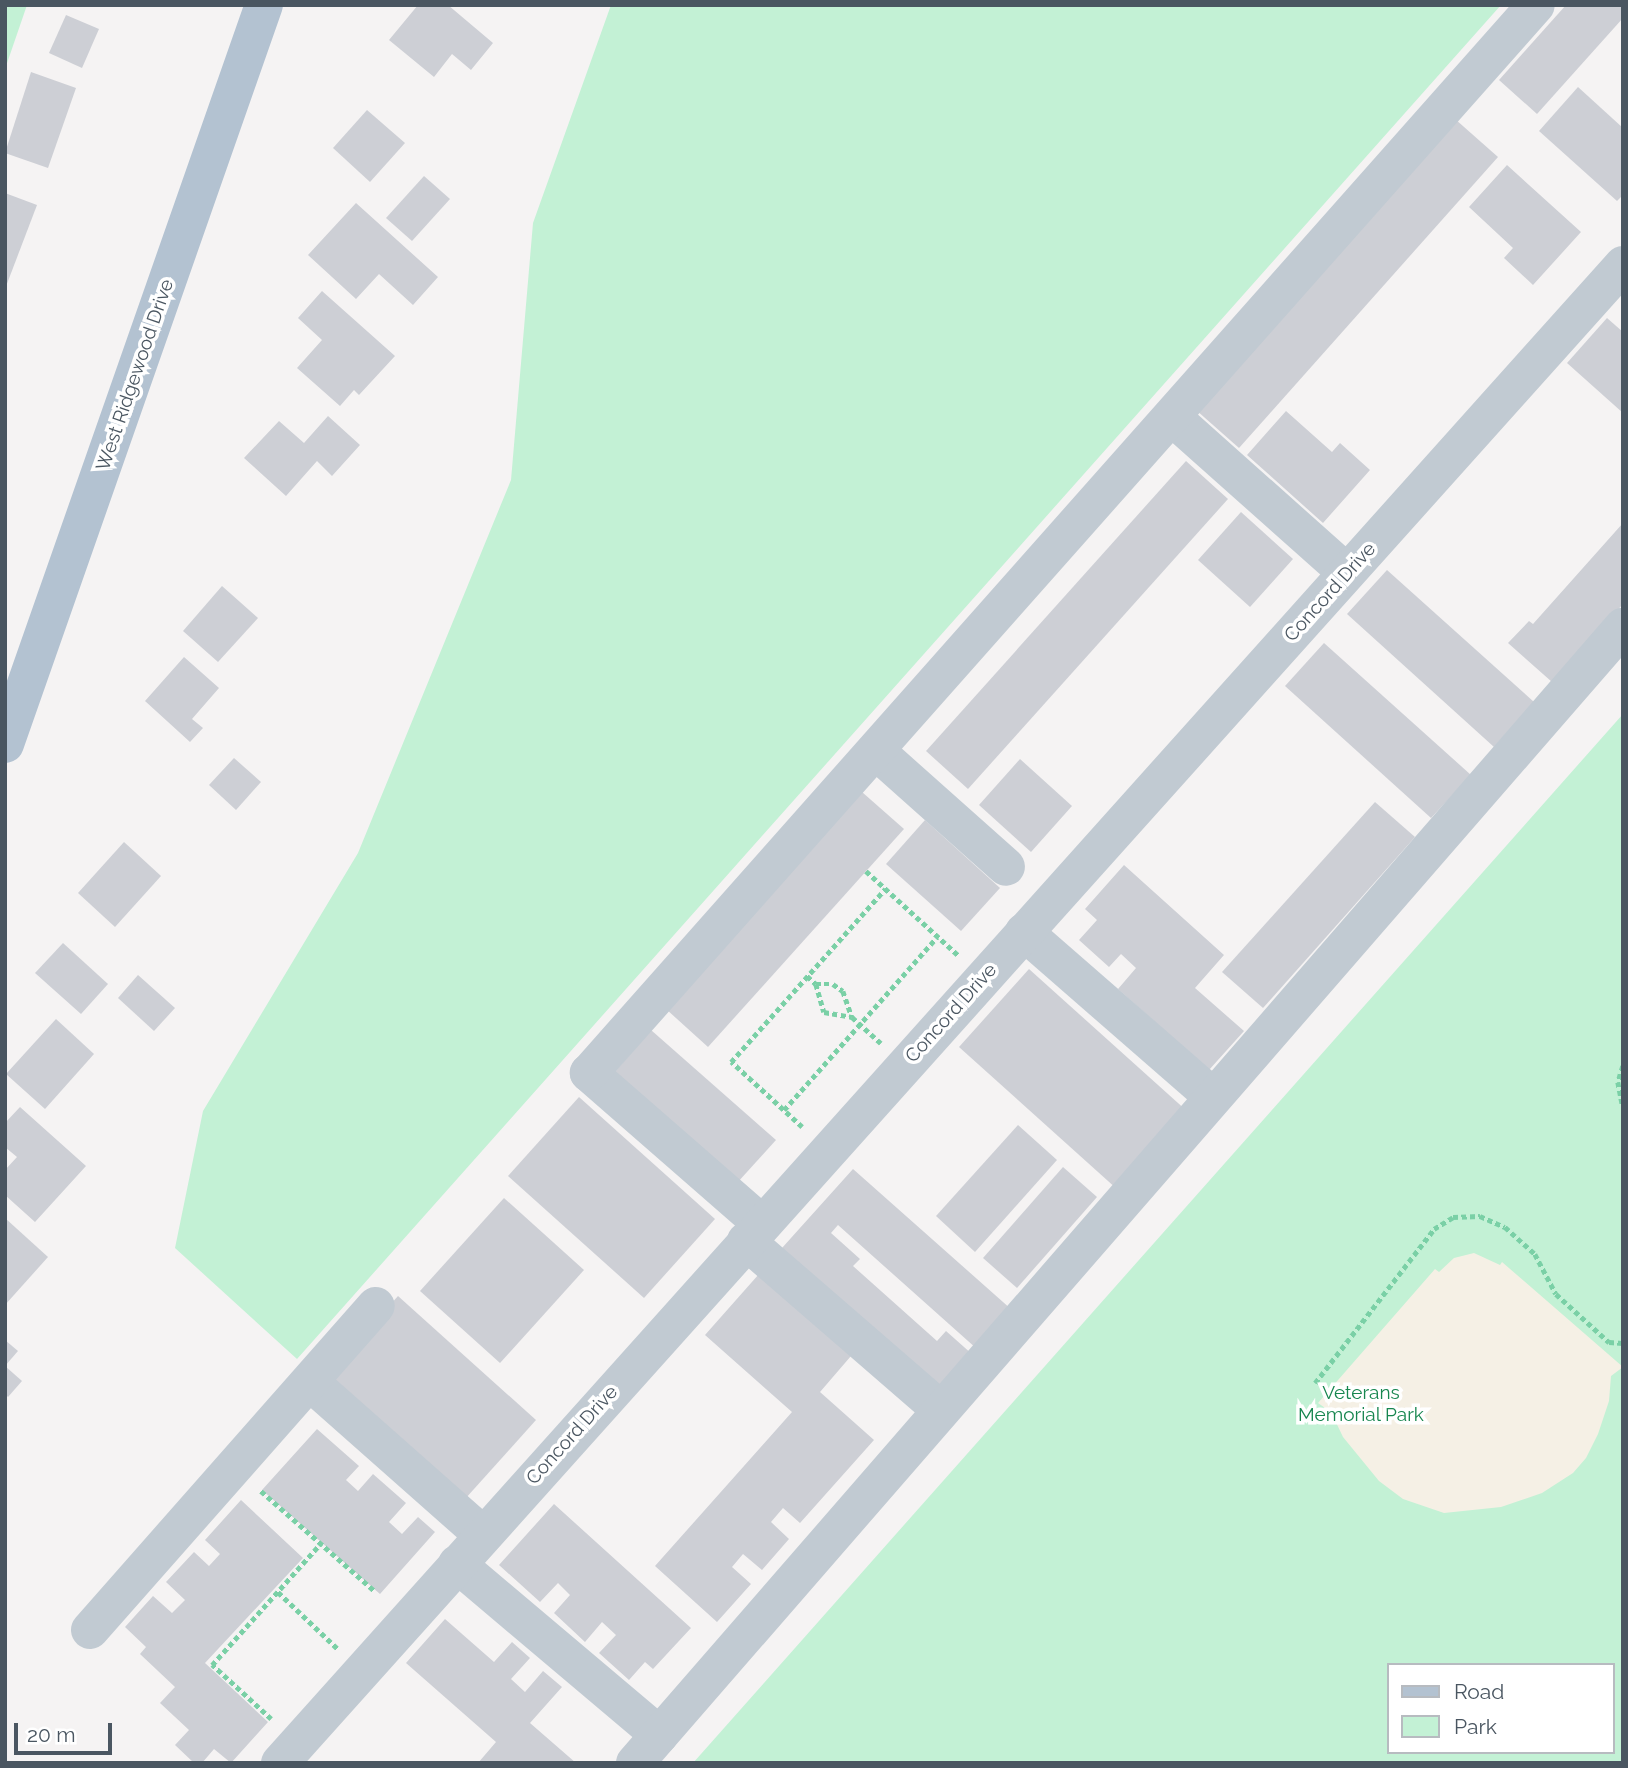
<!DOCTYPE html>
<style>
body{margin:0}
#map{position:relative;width:1628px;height:1768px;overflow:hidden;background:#f5f3f3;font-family:Raleway,sans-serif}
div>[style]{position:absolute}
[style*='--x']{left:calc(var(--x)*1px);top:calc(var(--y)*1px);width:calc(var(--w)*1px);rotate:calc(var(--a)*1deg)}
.green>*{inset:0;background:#c3f1d5}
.sand>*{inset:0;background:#f5f0e5}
.building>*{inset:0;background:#cdcfd5}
.path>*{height:4.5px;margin-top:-2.25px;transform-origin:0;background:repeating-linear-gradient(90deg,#7ad0a6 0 5px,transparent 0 8.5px)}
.minor>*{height:38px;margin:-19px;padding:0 19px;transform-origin:19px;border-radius:19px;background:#c1cad2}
.major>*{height:38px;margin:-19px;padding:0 19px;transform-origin:19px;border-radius:19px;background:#b3c2d1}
span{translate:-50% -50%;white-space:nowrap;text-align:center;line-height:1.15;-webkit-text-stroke:7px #fff;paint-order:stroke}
.street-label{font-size:19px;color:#4a5661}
.park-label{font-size:19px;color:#17864f}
.frame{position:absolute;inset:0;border:7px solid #4a5661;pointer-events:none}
.legend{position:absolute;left:1387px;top:1663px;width:228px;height:91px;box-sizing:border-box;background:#fff;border:2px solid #b7bbc0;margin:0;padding:9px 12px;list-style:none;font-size:21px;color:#4a5661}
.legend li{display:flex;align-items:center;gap:14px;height:35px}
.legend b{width:35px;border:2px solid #b7bbc0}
.scale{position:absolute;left:14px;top:1723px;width:98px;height:32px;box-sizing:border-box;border:4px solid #4a5661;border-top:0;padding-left:9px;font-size:21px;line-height:24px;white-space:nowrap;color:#4a5661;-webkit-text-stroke:5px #fff;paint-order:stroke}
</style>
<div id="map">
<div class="green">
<div style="clip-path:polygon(5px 5px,27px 5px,5px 69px)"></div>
<div style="clip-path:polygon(611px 5px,1501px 5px,297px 1359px,175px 1248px,203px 1111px,358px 853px,511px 480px,533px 223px)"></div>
<div style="clip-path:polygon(evenodd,1623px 714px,1623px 1763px,693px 1763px,1623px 714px,1388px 1665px,1612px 1665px,1612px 1752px,1388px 1752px,1388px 1665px)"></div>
</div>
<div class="sand">
<div style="clip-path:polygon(1474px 1253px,1500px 1265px,1502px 1262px,1623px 1367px,1611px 1376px,1609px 1401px,1598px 1434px,1586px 1458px,1573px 1473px,1542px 1493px,1501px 1507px,1444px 1513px,1403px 1499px,1379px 1481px,1343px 1437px,1331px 1412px,1318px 1403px,1435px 1269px,1439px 1272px,1454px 1258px)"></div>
</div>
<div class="building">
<div style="clip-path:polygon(418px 5px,448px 5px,493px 43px,471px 70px,452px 54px,434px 77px,389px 40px)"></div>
<div style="clip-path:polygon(1566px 5px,1623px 5px,1623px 18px,1537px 114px,1499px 80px)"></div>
<div style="clip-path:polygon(66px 15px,99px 29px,82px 68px,49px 53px)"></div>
<div style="clip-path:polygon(31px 72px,76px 88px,48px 168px,5px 153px)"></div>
<div style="clip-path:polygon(1578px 87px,1623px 128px,1623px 195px,1617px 201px,1539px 131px)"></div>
<div style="clip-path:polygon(367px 110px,405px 143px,370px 182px,333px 148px)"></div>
<div style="clip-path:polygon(1455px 119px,1498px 157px,1239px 448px,1196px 410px)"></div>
<div style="clip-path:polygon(1507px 165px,1581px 232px,1533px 285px,1504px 258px,1513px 248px,1469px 207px)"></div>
<div style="clip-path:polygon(424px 176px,450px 199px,412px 241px,386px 218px)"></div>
<div style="clip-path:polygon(5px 193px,37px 205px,5px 289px)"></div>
<div style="clip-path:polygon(356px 203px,438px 277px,413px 305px,379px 274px,356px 299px,308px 255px)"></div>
<div style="clip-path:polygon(322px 291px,395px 356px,359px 395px,354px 390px,340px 406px,297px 368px,322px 340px,298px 318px)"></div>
<div style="clip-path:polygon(1607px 318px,1623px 332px,1623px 413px,1567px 363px)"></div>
<div style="clip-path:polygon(1286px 411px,1332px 452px,1340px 443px,1370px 470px,1323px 523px,1247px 455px)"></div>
<div style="clip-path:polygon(328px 416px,360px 445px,332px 476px,317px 461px,286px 496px,244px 458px,279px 421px,304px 443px)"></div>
<div style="clip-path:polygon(1186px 461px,1228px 499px,968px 789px,926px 751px)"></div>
<div style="clip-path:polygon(1241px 512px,1293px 559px,1250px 607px,1198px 560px)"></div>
<div style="clip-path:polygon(1623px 523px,1623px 604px,1552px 682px,1508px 643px,1529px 621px,1533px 624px)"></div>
<div style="clip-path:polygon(1387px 570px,1534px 702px,1494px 747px,1347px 614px)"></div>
<div style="clip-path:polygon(222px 586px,258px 618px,218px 662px,183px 631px)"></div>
<div style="clip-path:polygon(1324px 643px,1471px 775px,1431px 818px,1285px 686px)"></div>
<div style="clip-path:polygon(184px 657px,219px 688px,192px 719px,203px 728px,190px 742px,145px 701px)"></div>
<div style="clip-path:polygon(234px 758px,261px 782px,236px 810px,209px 785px)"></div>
<div style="clip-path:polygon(1020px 759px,1072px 806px,1031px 852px,979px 805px)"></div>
<div style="clip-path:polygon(862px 792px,904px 829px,708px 1047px,666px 1009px)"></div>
<div style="clip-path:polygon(1375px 802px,1415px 837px,1263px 1008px,1222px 972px)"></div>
<div style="clip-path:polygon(925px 820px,1000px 888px,961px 931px,886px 864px)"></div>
<div style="clip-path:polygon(124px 842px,161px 876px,115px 927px,78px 893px)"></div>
<div style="clip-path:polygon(1124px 865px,1224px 955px,1195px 988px,1244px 1031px,1209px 1070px,1118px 989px,1136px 968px,1121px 954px,1109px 967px,1079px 940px,1097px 920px,1085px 909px)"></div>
<div style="clip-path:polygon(63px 943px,108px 984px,81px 1014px,35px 973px)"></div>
<div style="clip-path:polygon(1029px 969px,1188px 1112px,1118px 1190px,959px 1047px)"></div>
<div style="clip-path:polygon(138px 975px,175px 1008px,154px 1031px,118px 998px)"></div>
<div style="clip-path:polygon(56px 1019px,94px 1054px,45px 1109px,6px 1074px)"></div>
<div style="clip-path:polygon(651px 1030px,776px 1140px,737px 1183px,613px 1074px)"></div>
<div style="clip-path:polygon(579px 1097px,715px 1219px,644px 1298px,508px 1176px)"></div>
<div style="clip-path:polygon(20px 1107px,86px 1166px,35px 1222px,5px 1195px,5px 1170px,17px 1157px,5px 1147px,5px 1123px)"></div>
<div style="clip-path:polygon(1018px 1125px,1057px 1160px,975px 1252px,936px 1216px)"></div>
<div style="clip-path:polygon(1063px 1167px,1097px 1197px,1017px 1288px,983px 1258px)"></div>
<div style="clip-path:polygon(853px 1169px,1012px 1310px,977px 1349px,838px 1225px,831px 1233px,860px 1259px,853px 1266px,937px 1341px,946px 1331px,973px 1355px,941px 1391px,782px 1248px)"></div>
<div style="clip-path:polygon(504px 1198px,584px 1270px,500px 1363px,420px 1291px)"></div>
<div style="clip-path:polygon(5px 1218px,48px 1257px,5px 1305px)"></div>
<div style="clip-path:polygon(759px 1274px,851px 1356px,820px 1392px,874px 1440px,800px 1523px,783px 1508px,771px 1522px,789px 1539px,762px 1570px,743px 1554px,732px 1567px,751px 1584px,717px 1622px,655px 1566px,792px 1412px,705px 1335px)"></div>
<div style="clip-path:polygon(398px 1296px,536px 1420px,465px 1499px,327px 1376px)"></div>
<div style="clip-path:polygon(5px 1340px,18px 1351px,5px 1366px)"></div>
<div style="clip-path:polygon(5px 1366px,22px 1381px,8px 1397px,5px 1394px)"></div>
<div style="clip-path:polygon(317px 1429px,359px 1466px,346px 1480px,358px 1491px,373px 1474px,406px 1503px,389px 1522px,402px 1534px,418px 1517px,435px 1532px,380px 1594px,262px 1490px)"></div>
<div style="clip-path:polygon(241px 1500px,303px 1558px,205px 1663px,268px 1722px,231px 1763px,214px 1749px,202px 1763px,194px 1763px,175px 1745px,189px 1730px,160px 1703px,175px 1687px,140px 1654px,146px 1647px,125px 1627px,153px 1596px,172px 1613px,185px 1600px,166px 1582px,194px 1552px,209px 1566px,220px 1554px,205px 1540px)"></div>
<div style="clip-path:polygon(554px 1504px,691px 1628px,653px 1669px,645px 1662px,629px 1680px,599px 1653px,616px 1635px,602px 1622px,585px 1642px,554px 1613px,570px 1595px,558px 1583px,540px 1602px,499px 1565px)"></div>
<div style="clip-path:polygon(445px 1619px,494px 1662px,512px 1642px,530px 1658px,511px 1679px,525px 1692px,543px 1671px,562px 1687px,530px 1723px,576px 1763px,478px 1763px,496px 1742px,406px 1663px)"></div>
</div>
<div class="path">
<div style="--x:866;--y:871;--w:126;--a:42.4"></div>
<div style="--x:807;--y:976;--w:12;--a:42"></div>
<div style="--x:816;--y:984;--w:29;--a:74"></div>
<div style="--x:824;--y:1012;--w:28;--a:10"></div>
<div style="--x:816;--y:984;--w:17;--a:0"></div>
<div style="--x:833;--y:984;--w:12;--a:35"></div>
<div style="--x:843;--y:991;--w:28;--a:71"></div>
<div style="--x:852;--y:1017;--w:39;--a:42"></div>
<div style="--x:1623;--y:1066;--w:17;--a:107"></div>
<div style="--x:1618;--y:1082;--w:25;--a:79"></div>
<div style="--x:784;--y:1110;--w:231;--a:-48.5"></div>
<div style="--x:802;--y:1127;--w:96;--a:-137.5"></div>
<div style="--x:731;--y:1062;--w:232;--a:-48.3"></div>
<div style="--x:1315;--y:1383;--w:195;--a:-52.3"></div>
<div style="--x:1434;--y:1229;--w:22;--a:-32"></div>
<div style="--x:1453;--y:1217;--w:27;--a:-2"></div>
<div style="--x:1480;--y:1216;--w:27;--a:24"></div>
<div style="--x:1505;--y:1227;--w:40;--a:42"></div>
<div style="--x:1535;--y:1254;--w:45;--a:62.3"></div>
<div style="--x:1556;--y:1294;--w:72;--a:42.2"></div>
<div style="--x:1609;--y:1342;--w:14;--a:4"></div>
<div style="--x:261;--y:1491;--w:152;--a:41.3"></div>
<div style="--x:278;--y:1592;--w:83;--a:43.5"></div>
<div style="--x:271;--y:1719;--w:80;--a:-137.5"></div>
<div style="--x:212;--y:1665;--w:164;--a:-48.2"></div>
</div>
<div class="minor">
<div style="--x:1172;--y:417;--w:234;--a:41.7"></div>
<div style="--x:876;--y:751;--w:174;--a:41.7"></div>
<div style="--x:1024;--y:932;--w:248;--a:41.1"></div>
<div style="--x:762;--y:1224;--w:230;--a:-138.9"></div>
<div style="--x:589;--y:1073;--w:1427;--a:-48.44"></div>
<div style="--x:746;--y:1241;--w:257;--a:40.9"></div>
<div style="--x:310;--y:1382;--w:231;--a:41.5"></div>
<div style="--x:457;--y:1564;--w:265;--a:40.2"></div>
<div style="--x:90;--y:1630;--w:432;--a:-48.6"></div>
<div style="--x:280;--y:1763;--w:2012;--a:-48.12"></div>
<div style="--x:635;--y:1763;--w:1506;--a:-48.99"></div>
</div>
<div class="major">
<div style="--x:5;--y:744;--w:783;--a:-70.69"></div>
</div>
<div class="street-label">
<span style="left:135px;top:375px;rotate:-71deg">West Ridgewood Drive</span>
<span style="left:1330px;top:592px;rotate:-48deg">Concord Drive</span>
<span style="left:951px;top:1013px;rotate:-48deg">Concord Drive</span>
<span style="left:572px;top:1435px;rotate:-48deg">Concord Drive</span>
</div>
<div class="park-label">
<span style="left:1361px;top:1404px">Veterans<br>Memorial Park</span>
</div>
<div class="frame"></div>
<ul class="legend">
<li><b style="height:9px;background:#b3c2d1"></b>Road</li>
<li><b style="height:19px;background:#c3f1d5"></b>Park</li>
</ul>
<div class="scale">20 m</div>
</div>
